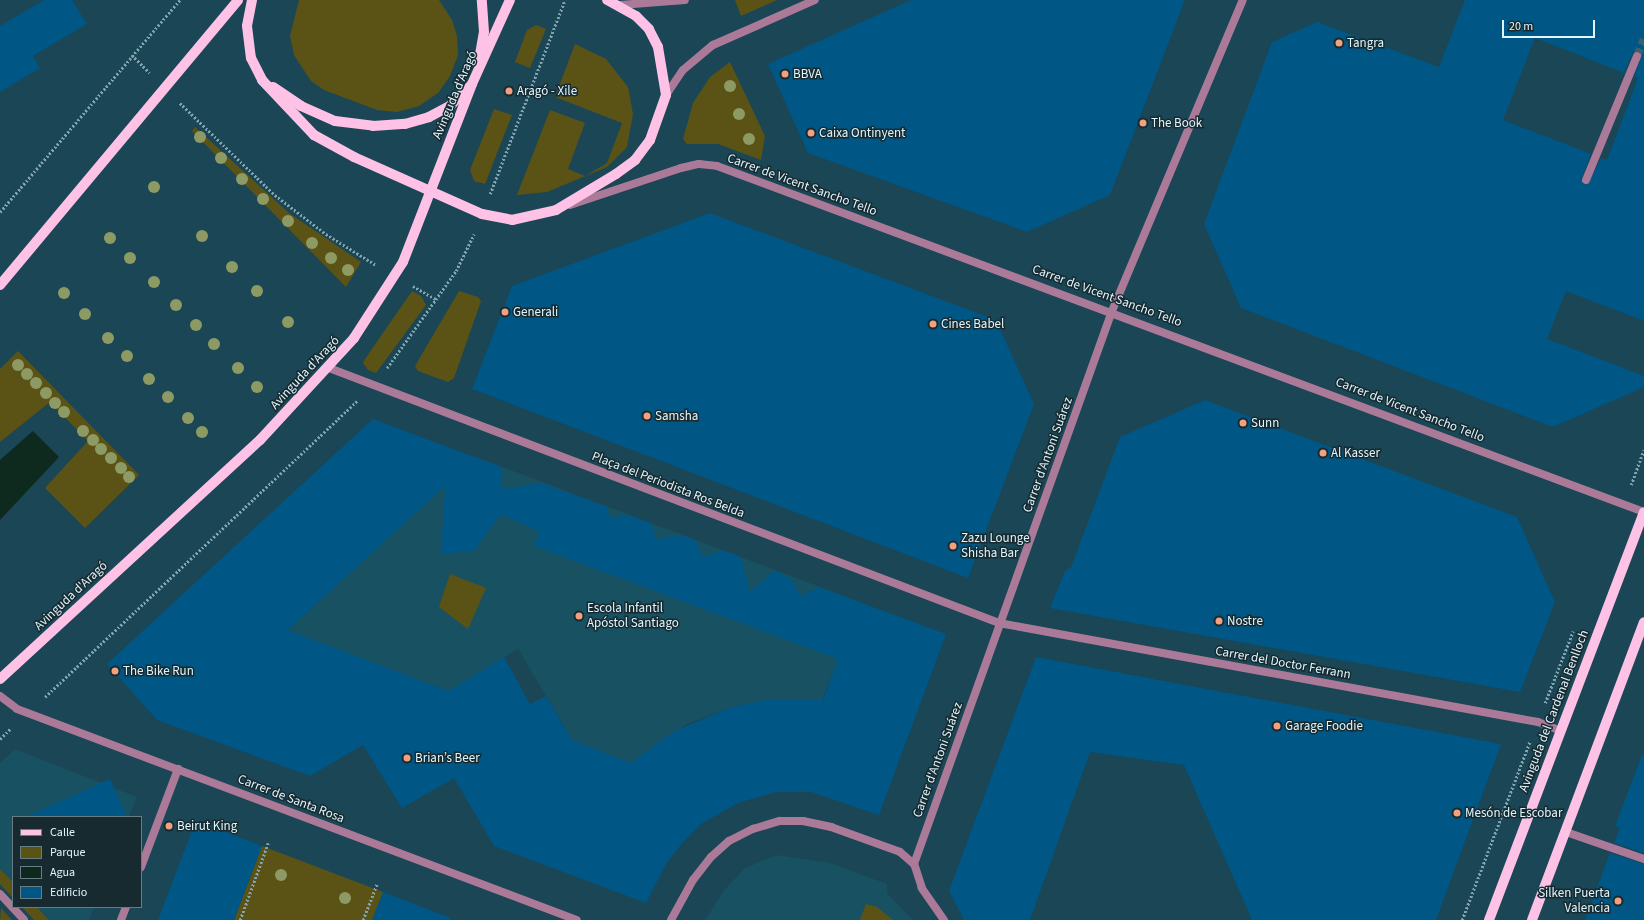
<!DOCTYPE html>
<meta charset="utf-8">
<style>
body{margin:0}
#map{position:relative;width:1644px;height:920px;overflow:hidden;background:#1a4655;font-family:"Source Sans 3",sans-serif}
div>[style]{position:absolute}
[style*='--x']{left:calc(var(--x)*1px);top:calc(var(--y)*1px);width:calc(var(--w)*1px);rotate:calc(var(--a)*1deg)}
.built>*{inset:0;background:#185162}
.green>*{inset:0;background:#5b5316}
.water>*{inset:0;background:#0e291d}
.building>*{inset:0;background:#005684}
.minor-tunnel>*{height:8px;margin-top:-4px;transform-origin:0;background:repeating-linear-gradient(90deg,#38606e 0 8px,transparent 0 12px)}
.path>*{height:2.5px;margin-top:-1.25px;transform-origin:0;background:repeating-linear-gradient(90deg,#82a3af 0 2px,transparent 0 4px)}
.pedestrian>*{height:8px;margin:-4px;padding:0 4px;transform-origin:4px;border-radius:4px;background:#ac7a99}
.minor>*{height:8px;margin:-4px;padding:0 4px;transform-origin:4px;border-radius:4px;background:#ac7a99}
.primary>*{height:10px;margin:-5px;padding:0 5px;transform-origin:5px;border-radius:5px;background:#fec2e6}
.trees>*{width:12px;height:12px;margin:-6px;border-radius:50%;background:#8e9a63}
.dots>*{width:11px;height:11px;translate:-50% -50%;box-sizing:border-box;border:2px solid #172a30;border-radius:50%}
span{translate:-50% -50%;white-space:nowrap;text-align:center;line-height:1.15;-webkit-text-stroke:3px #172a30;paint-order:stroke}
.poi-label{font-size:13px;color:#dff6ff}
.left{translate:0 -50%;text-align:left}
.right{translate:-100% -50%;text-align:right}
.street-label{font-size:13px;color:#dff6ff}
.legend{position:absolute;left:12px;top:816px;width:130px;height:92px;box-sizing:border-box;background:#172a30;border:1px solid #677c83;margin:0;padding:5px 7px;list-style:none;font-size:12px;color:#dff6ff}
.legend li{display:flex;align-items:center;gap:8px;height:20px}
.legend b{width:20px;border:1px solid #677c83}
.scale{position:absolute;left:1502px;top:20px;width:93px;height:18px;box-sizing:border-box;border:2px solid #dff6ff;border-top:0;padding-left:5px;font-size:12px;line-height:14px;white-space:nowrap;color:#dff6ff;-webkit-text-stroke:3px #172a30;paint-order:stroke}
</style>
<div id="map">
<div class="built">
<div style="clip-path:polygon(476px 457px,860px 602px,822px 701px,765px 700px,728px 708px,687px 724px,633px 762px,626px 762px,561px 736px,567px 731px,518px 649px,448px 691px,288px 630px)"></div>
<div style="clip-path:polygon(15px 749px,137px 797px,129px 817px,13px 817px,13px 882px,0 869px,0 763px)"></div>
<div style="clip-path:polygon(777px 855px,830px 863px,887px 884px,887px 893px,913px 920px,705px 920px,725px 889px,745px 868px)"></div>
<div style="clip-path:polygon(37px 907px,94px 907px,89px 920px,49px 920px)"></div>
</div>
<div class="green">
<div style="clip-path:polygon(299px 0,439px 0,452px 20px,457px 36px,458px 55px,450px 76px,438px 93px,419px 106px,397px 112px,377px 110px,324px 90px,311px 81px,294px 55px,290px 36px)"></div>
<div style="clip-path:polygon(735px 0,777px 0,741px 16px)"></div>
<div style="clip-path:polygon(536px 25px,546px 29px,530px 68px,515px 62px,527px 30px)"></div>
<div style="clip-path:polygon(575px 44px,606px 59px,628px 87px,633px 114px,627px 147px,607px 167px,547px 192px,517px 195px,550px 110px,585px 123px,568px 169px,585px 176px,607px 163px,618px 134px,622px 123px,555px 97px)"></div>
<div style="clip-path:polygon(730px 62px,765px 136px,761px 160px,718px 144px,687px 144px,683px 139px,693px 103px,710px 77px)"></div>
<div style="clip-path:polygon(494px 109px,512px 115px,485px 184px,474px 181px,470px 170px)"></div>
<div style="clip-path:polygon(195px 127px,289px 213px,361px 262px,346px 287px,192px 131px)"></div>
<div style="clip-path:polygon(412px 291px,421px 296px,426px 305px,376px 373px,368px 370px,363px 363px,365px 359px)"></div>
<div style="clip-path:polygon(459px 291px,478px 297px,481px 301px,454px 378px,448px 382px,418px 371px,415px 366px)"></div>
<div style="clip-path:polygon(18px 351px,139px 475px,85px 528px,45px 488px,88px 441px,50px 402px,0 442px,0 369px)"></div>
<div style="clip-path:polygon(450px 574px,486px 588px,468px 629px,439px 607px)"></div>
<div style="clip-path:polygon(262px 846px,383px 892px,372px 920px,234px 920px)"></div>
<div style="clip-path:polygon(0 869px,13px 882px,13px 898px,0 884px)"></div>
<div style="clip-path:polygon(866px 904px,877px 907px,893px 920px,860px 920px)"></div>
<div style="clip-path:polygon(22px 907px,37px 907px,49px 920px,34px 920px)"></div>
<div style="clip-path:polygon(1px 908px,12px 920px,0 920px)"></div>
</div>
<div class="water">
<div style="clip-path:polygon(33px 431px,59px 457px,0 520px,0 460px)"></div>
</div>
<div class="building">
<div style="clip-path:polygon(44px 0,72px 0,87px 24px,33px 56px,40px 68px,0 92px,0 26px)"></div>
<div style="clip-path:polygon(911px 0,1185px 0,1110px 195px,1027px 232px,808px 153px,768px 64px)"></div>
<div style="clip-path:polygon(evenodd,1465px 0,1644px 0,1644px 321px,1566px 291px,1547px 339px,1644px 376px,1644px 387px,1553px 427px,1241px 308px,1204px 224px,1272px 42px,1317px 22px,1439px 67px,1465px 0,1535px 38px,1624px 73px,1633px 52px,1642px 55px,1634px 77px,1638px 78px,1607px 160px,1601px 158px,1587px 185px,1581px 180px,1591px 154px,1503px 120px,1535px 38px)"></div>
<div style="clip-path:polygon(710px 213px,996px 320px,1034px 404px,968px 578px,472px 389px,512px 286px)"></div>
<div style="clip-path:polygon(1205px 400px,1517px 517px,1555px 602px,1520px 692px,1050px 608px,1065px 571px,1071px 567px,1120px 437px)"></div>
<div style="clip-path:polygon(evenodd,373px 419px,501px 467px,501px 489px,542px 483px,607px 507px,610px 518px,629px 515px,651px 523px,656px 539px,681px 535px,694px 539px,703px 557px,723px 550px,741px 557px,750px 592px,775px 570px,791px 579px,800px 596px,819px 587px,946px 634px,879px 815px,811px 792px,776px 792px,738px 803px,701px 824px,683px 842px,666px 864px,646px 903px,494px 846px,454px 778px,402px 808px,363px 745px,310px 776px,157px 720px,107px 664px,373px 419px,445px 486px,441px 554px,474px 551px,501px 514px,539px 532px,534px 546px,838px 659px,823px 700px,765px 700px,728px 708px,671px 733px,631px 763px,572px 740px,546px 696px,530px 704px,504px 657px,448px 691px,288px 630px,445px 486px)"></div>
<div style="clip-path:polygon(1036px 657px,1501px 744px,1436px 920px,1252px 920px,1184px 765px,1090px 752px,1030px 920px,964px 920px,949px 891px)"></div>
<div style="clip-path:polygon(1642px 755px,1644px 755px,1644px 853px,1614px 843px,1620px 828px,1615px 826px)"></div>
<div style="clip-path:polygon(110px 779px,127px 817px,25px 817px)"></div>
<div style="clip-path:polygon(196px 820px,262px 846px,234px 920px,158px 920px)"></div>
<div style="clip-path:polygon(1610px 853px,1644px 864px,1644px 920px,1585px 920px)"></div>
<div style="clip-path:polygon(383px 892px,451px 918px,450px 920px,372px 920px)"></div>
</div>
<div class="minor-tunnel">
<div style="--x:1637;--y:56;--w:18;--a:-68"></div>
</div>
<div class="path">
<div style="--x:132;--y:55;--w:25;--a:45"></div>
<div style="--x:180;--y:103;--w:132;--a:44.1"></div>
<div style="--x:275;--y:195;--w:64;--a:37.4"></div>
<div style="--x:326;--y:234;--w:59;--a:31.8"></div>
<div style="--x:490;--y:194;--w:208;--a:-68.9"></div>
<div style="--x:0;--y:212;--w:278;--a:-49.7"></div>
<div style="--x:413;--y:286;--w:28;--a:30"></div>
<div style="--x:387;--y:368;--w:119;--a:-54.6"></div>
<div style="--x:456;--y:271;--w:41;--a:-64.1"></div>
<div style="--x:1631;--y:485;--w:37;--a:-70"></div>
<div style="--x:45;--y:697;--w:431;--a:-43.5"></div>
<div style="--x:1545;--y:703;--w:77;--a:-68.7"></div>
<div style="--x:0;--y:739;--w:16;--a:-45"></div>
<div style="--x:240;--y:920;--w:82;--a:-70"></div>
<div style="--x:363;--y:920;--w:39;--a:-69"></div>
<div style="--x:1462;--y:920;--w:191;--a:-69.2"></div>
</div>
<div class="pedestrian">
<div style="--x:0;--y:894;--w:35;--a:47"></div>
</div>
<div class="minor">
<div style="--x:620;--y:5;--w:65;--a:-4.4"></div>
<div style="--x:666;--y:95;--w:30;--a:-56"></div>
<div style="--x:683;--y:70;--w:39;--a:-40"></div>
<div style="--x:713;--y:45;--w:111;--a:-23.8"></div>
<div style="--x:1586;--y:180;--w:134;--a:-67.6"></div>
<div style="--x:570;--y:205;--w:117;--a:-18.4"></div>
<div style="--x:681;--y:168;--w:18;--a:-13"></div>
<div style="--x:699;--y:164;--w:18;--a:6"></div>
<div style="--x:717;--y:166;--w:989;--a:20.47"></div>
<div style="--x:329;--y:368;--w:717;--a:20.84"></div>
<div style="--x:999;--y:623;--w:548;--a:10.41"></div>
<div style="--x:1538;--y:722;--w:25;--a:21"></div>
<div style="--x:0;--y:696;--w:21;--a:37"></div>
<div style="--x:17;--y:709;--w:598;--a:20.65"></div>
<div style="--x:1566;--y:832;--w:83;--a:19.1"></div>
<div style="--x:141;--y:867;--w:105;--a:-69.3"></div>
<div style="--x:121;--y:920;--w:14;--a:-69"></div>
<div style="--x:671;--y:920;--w:46;--a:-61.2"></div>
<div style="--x:693;--y:880;--w:29;--a:-52"></div>
<div style="--x:711;--y:857;--w:24;--a:-42"></div>
<div style="--x:729;--y:841;--w:27;--a:-27"></div>
<div style="--x:753;--y:829;--w:28;--a:-17"></div>
<div style="--x:780;--y:821;--w:23;--a:0"></div>
<div style="--x:803;--y:821;--w:29;--a:12"></div>
<div style="--x:831;--y:827;--w:73;--a:19.9"></div>
<div style="--x:900;--y:852;--w:18;--a:41"></div>
<div style="--x:944;--y:920;--w:39;--a:-125"></div>
<div style="--x:922;--y:888;--w:25;--a:-108"></div>
<div style="--x:914;--y:864;--w:587;--a:-70.3"></div>
<div style="--x:1112;--y:311;--w:337;--a:-67.2"></div>
</div>
<div class="primary">
<div style="--x:252;--y:0;--w:26;--a:101"></div>
<div style="--x:247;--y:26;--w:32;--a:83"></div>
<div style="--x:251;--y:58;--w:25;--a:63"></div>
<div style="--x:262;--y:80;--w:76;--a:46.6"></div>
<div style="--x:314;--y:135;--w:46;--a:28.8"></div>
<div style="--x:354;--y:157;--w:140;--a:24"></div>
<div style="--x:482;--y:214;--w:31;--a:11"></div>
<div style="--x:512;--y:220;--w:45;--a:-12.8"></div>
<div style="--x:556;--y:210;--w:70;--a:-31"></div>
<div style="--x:616;--y:174;--w:24;--a:-36"></div>
<div style="--x:635;--y:160;--w:25;--a:-53"></div>
<div style="--x:650;--y:140;--w:48;--a:-70.4"></div>
<div style="--x:666;--y:95;--w:49;--a:-99.5"></div>
<div style="--x:658;--y:47;--w:20;--a:-117"></div>
<div style="--x:649;--y:29;--w:18;--a:-135"></div>
<div style="--x:636;--y:16;--w:33;--a:-151"></div>
<div style="--x:479;--y:60;--w:28;--a:-80"></div>
<div style="--x:484;--y:32;--w:32;--a:-94"></div>
<div style="--x:273;--y:87;--w:34;--a:34"></div>
<div style="--x:301;--y:106;--w:37;--a:24"></div>
<div style="--x:335;--y:121;--w:38;--a:7"></div>
<div style="--x:373;--y:126;--w:32;--a:-4"></div>
<div style="--x:405;--y:124;--w:25;--a:-16"></div>
<div style="--x:429;--y:117;--w:24;--a:-28"></div>
<div style="--x:450;--y:106;--w:27;--a:-45"></div>
<div style="--x:0;--y:285;--w:371;--a:-50.1"></div>
<div style="--x:0;--y:679;--w:353;--a:-42.6"></div>
<div style="--x:260;--y:440;--w:139;--a:-47.3"></div>
<div style="--x:354;--y:338;--w:90;--a:-57.2"></div>
<div style="--x:403;--y:262;--w:191;--a:-68.8"></div>
<div style="--x:472;--y:84;--w:92;--a:-65.7"></div>
<div style="--x:1489;--y:920;--w:436;--a:-69.2"></div>
<div style="--x:1532;--y:920;--w:318;--a:-69.4"></div>
</div>
<div class="trees">
<div style="left:730px;top:86px"></div>
<div style="left:739px;top:114px"></div>
<div style="left:200px;top:137px"></div>
<div style="left:749px;top:139px"></div>
<div style="left:221px;top:158px"></div>
<div style="left:242px;top:179px"></div>
<div style="left:154px;top:187px"></div>
<div style="left:263px;top:199px"></div>
<div style="left:288px;top:221px"></div>
<div style="left:202px;top:236px"></div>
<div style="left:110px;top:238px"></div>
<div style="left:312px;top:243px"></div>
<div style="left:130px;top:258px"></div>
<div style="left:331px;top:258px"></div>
<div style="left:232px;top:267px"></div>
<div style="left:348px;top:270px"></div>
<div style="left:154px;top:282px"></div>
<div style="left:257px;top:291px"></div>
<div style="left:64px;top:293px"></div>
<div style="left:176px;top:305px"></div>
<div style="left:85px;top:314px"></div>
<div style="left:288px;top:322px"></div>
<div style="left:196px;top:325px"></div>
<div style="left:108px;top:338px"></div>
<div style="left:214px;top:344px"></div>
<div style="left:127px;top:356px"></div>
<div style="left:18px;top:365px"></div>
<div style="left:238px;top:368px"></div>
<div style="left:27px;top:374px"></div>
<div style="left:149px;top:379px"></div>
<div style="left:36px;top:383px"></div>
<div style="left:257px;top:387px"></div>
<div style="left:46px;top:393px"></div>
<div style="left:168px;top:397px"></div>
<div style="left:55px;top:403px"></div>
<div style="left:64px;top:412px"></div>
<div style="left:188px;top:418px"></div>
<div style="left:83px;top:431px"></div>
<div style="left:202px;top:432px"></div>
<div style="left:93px;top:440px"></div>
<div style="left:101px;top:449px"></div>
<div style="left:111px;top:458px"></div>
<div style="left:121px;top:468px"></div>
<div style="left:129px;top:477px"></div>
<div style="left:281px;top:875px"></div>
<div style="left:345px;top:898px"></div>
</div>
<div class="dots">
<div style="left:1339px;top:43px;background:#f2a080"></div>
<div style="left:785px;top:74px;background:#f2a080"></div>
<div style="left:509px;top:91px;background:#f2a080"></div>
<div style="left:1143px;top:123px;background:#f2a080"></div>
<div style="left:811px;top:133px;background:#f2a080"></div>
<div style="left:505px;top:312px;background:#f2a080"></div>
<div style="left:933px;top:324px;background:#f2a080"></div>
<div style="left:647px;top:416px;background:#f2a080"></div>
<div style="left:1243px;top:423px;background:#f2a080"></div>
<div style="left:1323px;top:453px;background:#f2a080"></div>
<div style="left:953px;top:546px;background:#f2a080"></div>
<div style="left:579px;top:616px;background:#f2a080"></div>
<div style="left:1219px;top:621px;background:#f2a080"></div>
<div style="left:115px;top:671px;background:#f2a080"></div>
<div style="left:1277px;top:726px;background:#f2a080"></div>
<div style="left:407px;top:758px;background:#f2a080"></div>
<div style="left:1457px;top:813px;background:#f2a080"></div>
<div style="left:169px;top:826px;background:#f2a080"></div>
<div style="left:1618px;top:901px;background:#f2a080"></div>
</div>
<div class="poi-label">
<span class="left" style="left:1347px;top:43px">Tangra</span>
<span class="left" style="left:793px;top:74px">BBVA</span>
<span class="left" style="left:517px;top:91px">Aragó - Xile</span>
<span class="left" style="left:1151px;top:123px">The Book</span>
<span class="left" style="left:819px;top:133px">Caixa Ontinyent</span>
<span class="left" style="left:513px;top:312px">Generali</span>
<span class="left" style="left:941px;top:324px">Cines Babel</span>
<span class="left" style="left:655px;top:416px">Samsha</span>
<span class="left" style="left:1251px;top:423px">Sunn</span>
<span class="left" style="left:1331px;top:453px">Al Kasser</span>
<span class="left" style="left:961px;top:546px">Zazu Lounge<br>Shisha Bar</span>
<span class="left" style="left:587px;top:616px">Escola Infantil<br>Apóstol Santiago</span>
<span class="left" style="left:1227px;top:621px">Nostre</span>
<span class="left" style="left:123px;top:671px">The Bike Run</span>
<span class="left" style="left:1285px;top:726px">Garage Foodie</span>
<span class="left" style="left:415px;top:758px">Brian’s Beer</span>
<span class="left" style="left:1465px;top:813px">Mesón de Escobar</span>
<span class="left" style="left:177px;top:826px">Beirut King</span>
<span class="right" style="left:1610px;top:901px">Silken Puerta<br>Valencia</span>
</div>
<div class="street-label">
<span style="left:455px;top:95px;rotate:-67deg">Avinguda d'Aragó</span>
<span style="left:802px;top:185px;rotate:20deg">Carrer de Vicent Sancho Tello</span>
<span style="left:1107px;top:296px;rotate:20deg">Carrer de Vicent Sancho Tello</span>
<span style="left:305px;top:373px;rotate:-47deg">Avinguda d'Aragó</span>
<span style="left:1410px;top:410px;rotate:21deg">Carrer de Vicent Sancho Tello</span>
<span style="left:1048px;top:455px;rotate:-70deg">Carrer d'Antoni Suárez</span>
<span style="left:668px;top:485px;rotate:21deg">Plaça del Periodista Ros Belda</span>
<span style="left:71px;top:596px;rotate:-43deg">Avinguda d'Aragó</span>
<span style="left:1283px;top:663px;rotate:10deg">Carrer del Doctor Ferrann</span>
<span style="left:1554px;top:711px;rotate:-69deg">Avinguda del Cardenal Benlloch</span>
<span style="left:938px;top:760px;rotate:-70deg">Carrer d'Antoni Suárez</span>
<span style="left:291px;top:799px;rotate:21deg">Carrer de Santa Rosa</span>
</div>
<ul class="legend">
<li><b style="height:5px;background:#fec2e6"></b>Calle</li>
<li><b style="height:11px;background:#5b5316"></b>Parque</li>
<li><b style="height:11px;background:#0e291d"></b>Agua</li>
<li><b style="height:11px;background:#005684"></b>Edificio</li>
</ul>
<div class="scale">20 m</div>
</div>
